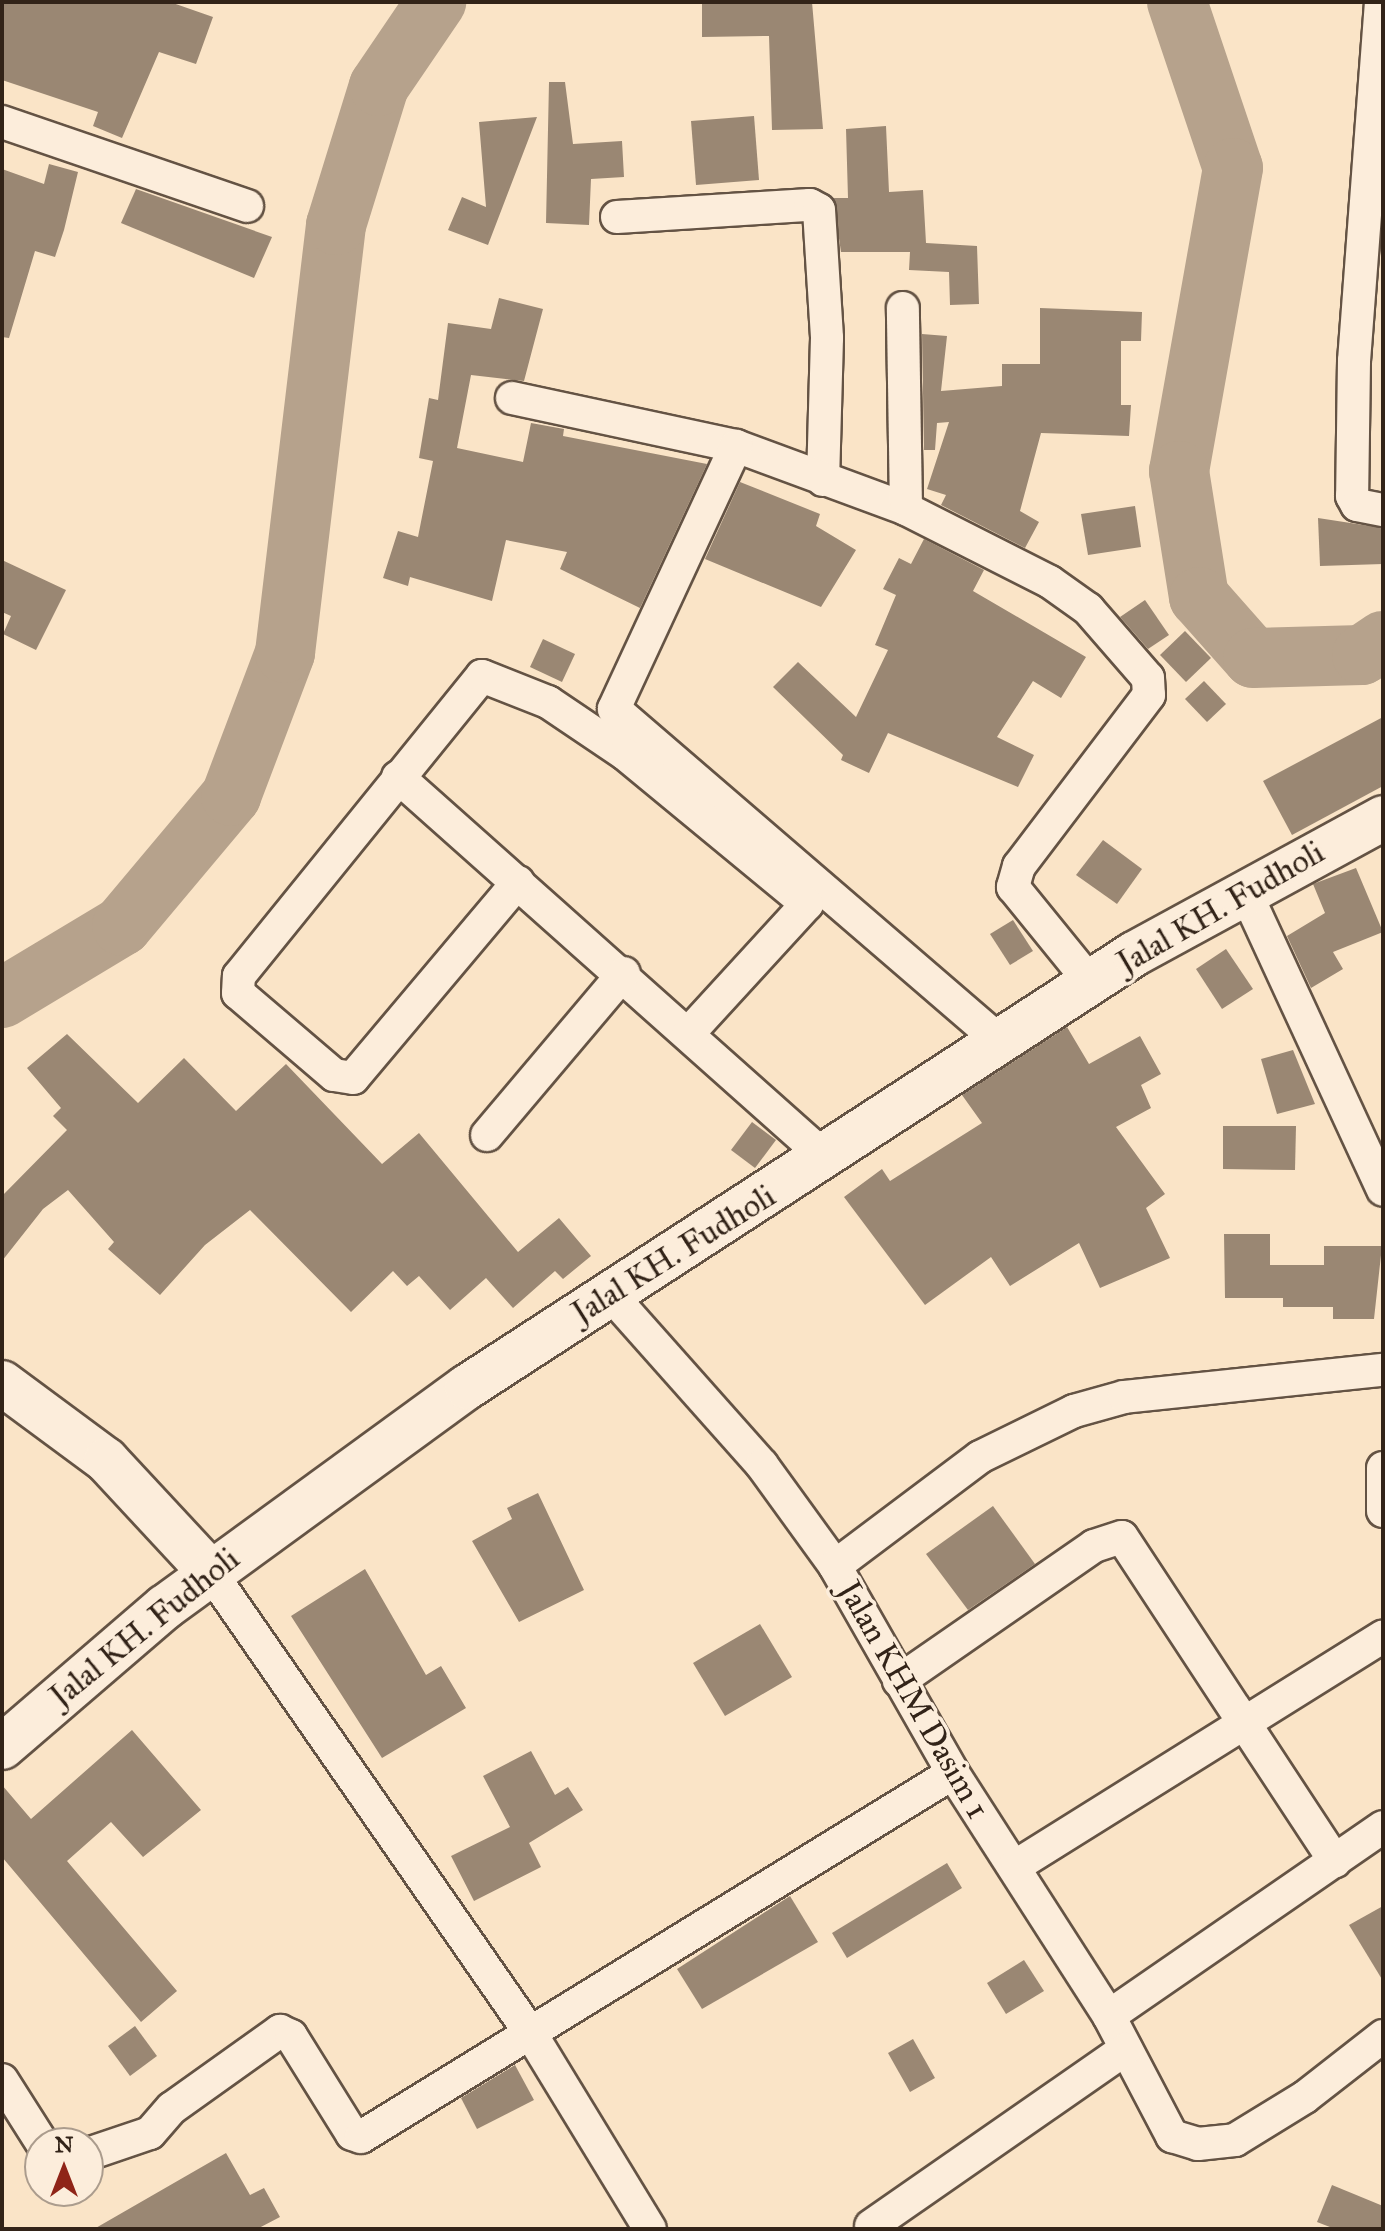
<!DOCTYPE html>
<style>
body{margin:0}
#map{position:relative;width:1385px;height:2231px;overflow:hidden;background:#fae4c7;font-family:"IM FELL Great Primer",serif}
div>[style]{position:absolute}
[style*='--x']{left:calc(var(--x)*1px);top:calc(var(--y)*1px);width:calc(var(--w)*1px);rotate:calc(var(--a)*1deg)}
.river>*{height:60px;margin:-30px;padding:0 30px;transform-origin:30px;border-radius:30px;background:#b6a28c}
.building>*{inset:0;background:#9a8773}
.roads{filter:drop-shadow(2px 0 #645344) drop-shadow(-2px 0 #645344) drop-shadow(0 2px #645344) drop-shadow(0 -2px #645344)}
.minor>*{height:32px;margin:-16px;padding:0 16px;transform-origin:16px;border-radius:16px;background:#fceddb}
.secondary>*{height:44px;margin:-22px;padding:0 22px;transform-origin:22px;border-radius:22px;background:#fceddb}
span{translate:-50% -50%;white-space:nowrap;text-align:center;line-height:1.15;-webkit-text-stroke:7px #fceddb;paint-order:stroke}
.street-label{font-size:32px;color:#322318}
.frame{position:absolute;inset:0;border:4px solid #322318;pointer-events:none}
.north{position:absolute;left:24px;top:2127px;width:80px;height:80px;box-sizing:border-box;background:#fceddb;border:2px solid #ab9c8d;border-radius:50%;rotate:0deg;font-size:22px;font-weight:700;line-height:32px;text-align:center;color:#322318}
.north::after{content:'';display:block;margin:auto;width:28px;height:36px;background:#8f2418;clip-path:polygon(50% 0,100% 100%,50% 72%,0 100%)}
</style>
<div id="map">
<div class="river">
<div style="--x:1177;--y:2;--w:175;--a:71.4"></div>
<div style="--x:1233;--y:168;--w:308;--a:100.1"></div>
<div style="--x:1179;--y:471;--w:128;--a:81"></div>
<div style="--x:1199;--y:597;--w:81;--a:48.5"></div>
<div style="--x:1253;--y:658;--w:109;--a:-1.6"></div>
<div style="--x:1362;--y:655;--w:25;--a:-34"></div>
<div style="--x:2;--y:998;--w:140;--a:-31"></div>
<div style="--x:122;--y:926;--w:170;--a:-50"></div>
<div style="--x:231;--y:796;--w:153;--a:-69.3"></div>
<div style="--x:285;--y:653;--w:431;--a:-83.2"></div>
<div style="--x:336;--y:225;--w:145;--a:-72.8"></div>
<div style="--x:379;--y:86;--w:102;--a:-55.8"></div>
</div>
<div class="building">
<div style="clip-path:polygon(2px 2px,170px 2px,213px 17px,196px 64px,159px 52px,122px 138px,93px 126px,98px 112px,2px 80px)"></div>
<div style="clip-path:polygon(702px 2px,812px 2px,823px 129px,772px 130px,769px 36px,702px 37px)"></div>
<div style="clip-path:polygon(549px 82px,565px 82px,573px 144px,622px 141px,624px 177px,591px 179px,589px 225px,546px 223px)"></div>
<div style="clip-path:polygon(754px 116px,759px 180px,696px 185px,691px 121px)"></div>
<div style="clip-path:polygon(537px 117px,488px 245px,448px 230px,462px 197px,486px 207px,479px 122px)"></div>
<div style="clip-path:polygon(886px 126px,889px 192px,923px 190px,926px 243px,977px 246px,979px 304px,950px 305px,949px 272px,909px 270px,910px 252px,841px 252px,833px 198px,848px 198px,846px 129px)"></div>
<div style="clip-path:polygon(49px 164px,78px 172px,64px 230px,55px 257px,35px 251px,9px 338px,2px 337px,2px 169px,44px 184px)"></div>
<div style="clip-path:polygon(136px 189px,272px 237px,254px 278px,121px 223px)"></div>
<div style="clip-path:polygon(499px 298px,543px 309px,524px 381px,471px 375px,457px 448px,523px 462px,531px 423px,564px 429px,563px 436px,707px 464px,640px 608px,560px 569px,567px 552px,506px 540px,492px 601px,410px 577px,408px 586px,383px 578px,398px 531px,418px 537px,433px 461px,419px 458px,429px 398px,438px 400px,448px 323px,491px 329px)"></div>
<div style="clip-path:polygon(1040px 308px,1142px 312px,1141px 341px,1121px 341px,1121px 405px,1131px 405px,1129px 436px,1041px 433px,1020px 511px,1039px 522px,1025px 548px,941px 505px,946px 495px,927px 489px,949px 422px,937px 423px,935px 450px,924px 450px,922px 334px,947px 336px,941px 391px,1002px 386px,1002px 364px,1040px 364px)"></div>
<div style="clip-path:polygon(740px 482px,820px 514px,816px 526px,856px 550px,821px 607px,705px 559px)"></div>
<div style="clip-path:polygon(1135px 506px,1141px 547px,1088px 555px,1081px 514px)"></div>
<div style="clip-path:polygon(1318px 518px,1383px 528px,1383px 564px,1320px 566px)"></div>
<div style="clip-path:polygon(924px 539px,984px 570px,973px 591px,1086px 657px,1061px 698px,1033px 681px,997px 737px,1034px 755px,1018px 787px,888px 733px,869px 773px,841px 760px,843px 755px,773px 687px,798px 662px,856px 717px,888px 650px,875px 645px,896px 595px,883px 589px,899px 558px,911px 564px)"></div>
<div style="clip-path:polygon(2px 560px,66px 590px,36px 650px,3px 634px,11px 616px,2px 612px)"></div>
<div style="clip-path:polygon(1145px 600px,1169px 635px,1148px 649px,1120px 617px)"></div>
<div style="clip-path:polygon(1185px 631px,1211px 658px,1186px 682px,1160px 655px)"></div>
<div style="clip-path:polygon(543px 639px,575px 654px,562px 682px,530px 667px)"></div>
<div style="clip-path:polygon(1204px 681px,1226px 704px,1207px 722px,1185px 699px)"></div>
<div style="clip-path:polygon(1383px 717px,1383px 786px,1292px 835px,1263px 781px)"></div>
<div style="clip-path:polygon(1103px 840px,1142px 869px,1117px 904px,1076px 875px)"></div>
<div style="clip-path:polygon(1356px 868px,1383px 932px,1333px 952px,1343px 969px,1311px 988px,1287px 936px,1325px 913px,1313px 884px)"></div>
<div style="clip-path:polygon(1013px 920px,1033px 951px,1010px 965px,990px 934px)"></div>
<div style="clip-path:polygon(1226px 949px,1253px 989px,1222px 1009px,1196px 969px)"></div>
<div style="clip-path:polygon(1067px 1027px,1089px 1064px,1140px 1036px,1161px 1074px,1141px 1085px,1151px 1108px,1116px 1127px,1165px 1194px,1146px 1208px,1170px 1258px,1100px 1288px,1079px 1243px,1010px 1286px,991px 1257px,925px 1305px,844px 1197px,882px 1169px,890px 1181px,982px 1123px,962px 1095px)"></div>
<div style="clip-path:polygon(67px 1034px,138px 1103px,184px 1058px,236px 1111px,286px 1064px,382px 1164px,419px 1133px,518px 1252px,559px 1218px,591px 1256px,563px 1279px,555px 1271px,513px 1308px,486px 1278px,450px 1310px,419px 1276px,407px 1286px,393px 1271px,351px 1312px,250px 1210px,205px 1245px,160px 1295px,108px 1249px,114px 1242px,68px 1190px,43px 1209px,2px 1261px,2px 1196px,67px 1130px,53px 1116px,61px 1108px,27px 1068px)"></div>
<div style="clip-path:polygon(1293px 1050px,1315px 1104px,1277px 1114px,1261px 1059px)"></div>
<div style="clip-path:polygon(752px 1122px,776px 1140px,755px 1168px,731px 1150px)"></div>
<div style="clip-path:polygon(1223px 1126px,1296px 1126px,1295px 1170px,1223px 1169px)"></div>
<div style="clip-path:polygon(1224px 1234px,1270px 1234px,1270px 1265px,1324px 1265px,1324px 1246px,1382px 1246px,1374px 1319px,1333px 1319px,1333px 1307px,1283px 1307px,1283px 1298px,1225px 1298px)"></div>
<div style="clip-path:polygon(538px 1493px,584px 1590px,519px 1622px,472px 1541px,512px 1519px,507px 1508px)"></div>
<div style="clip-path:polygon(993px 1506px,1035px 1564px,968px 1610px,926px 1554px)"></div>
<div style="clip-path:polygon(365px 1569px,426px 1675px,441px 1666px,466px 1708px,382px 1758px,291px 1616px)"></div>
<div style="clip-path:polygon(760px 1624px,792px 1677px,725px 1716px,693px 1663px)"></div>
<div style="clip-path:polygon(132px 1730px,201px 1810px,143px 1857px,111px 1822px,67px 1861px,177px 1991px,141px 2022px,2px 1857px,2px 1785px,31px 1819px)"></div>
<div style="clip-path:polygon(531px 1751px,555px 1795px,568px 1787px,583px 1810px,529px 1843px,541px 1867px,474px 1901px,451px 1856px,510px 1827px,483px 1776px)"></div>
<div style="clip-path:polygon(947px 1863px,962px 1888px,847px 1958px,832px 1933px)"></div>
<div style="clip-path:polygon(790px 1896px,818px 1942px,702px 2009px,677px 1969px)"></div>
<div style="clip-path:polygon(1383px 1906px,1383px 1981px,1349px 1925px)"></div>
<div style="clip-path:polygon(1024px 1960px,1044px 1991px,1006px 2014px,987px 1983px)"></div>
<div style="clip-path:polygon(135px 2026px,157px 2056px,130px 2076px,108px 2046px)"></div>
<div style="clip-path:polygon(913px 2039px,935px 2078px,910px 2092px,888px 2053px)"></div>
<div style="clip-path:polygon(515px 2065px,534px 2100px,477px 2129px,461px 2098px)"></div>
<div style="clip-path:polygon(226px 2153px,250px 2195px,264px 2188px,280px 2217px,257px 2229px,94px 2229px)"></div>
<div style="clip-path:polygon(1332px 2185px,1383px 2206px,1383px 2229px,1335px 2229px,1317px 2222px)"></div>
</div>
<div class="roads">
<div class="minor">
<div style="--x:1381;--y:2;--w:360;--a:94.3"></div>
<div style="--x:1354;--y:361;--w:135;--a:90.8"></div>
<div style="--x:1352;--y:496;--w:10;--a:61"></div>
<div style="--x:1357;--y:505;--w:26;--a:11"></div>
<div style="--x:2;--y:122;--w:259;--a:18.9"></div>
<div style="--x:617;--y:217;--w:193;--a:-3.6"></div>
<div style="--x:810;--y:205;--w:10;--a:29"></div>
<div style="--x:819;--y:210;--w:128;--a:86.4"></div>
<div style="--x:827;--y:338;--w:142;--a:91.6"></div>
<div style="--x:512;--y:398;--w:229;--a:12.1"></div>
<div style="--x:736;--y:446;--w:181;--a:20.3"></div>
<div style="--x:906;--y:509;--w:201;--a:-90.9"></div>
<div style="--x:736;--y:446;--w:290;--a:114.9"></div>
<div style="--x:614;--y:709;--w:512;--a:40.72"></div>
<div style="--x:906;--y:509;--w:161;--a:26.9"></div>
<div style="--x:1050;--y:582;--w:47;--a:35.4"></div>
<div style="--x:1088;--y:609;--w:91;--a:49"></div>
<div style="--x:1148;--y:678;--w:17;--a:87"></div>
<div style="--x:1149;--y:695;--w:215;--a:127.2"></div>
<div style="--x:1019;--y:866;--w:22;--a:106"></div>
<div style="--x:1013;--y:887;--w:124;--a:50.9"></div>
<div style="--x:398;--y:777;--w:573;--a:41.68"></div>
<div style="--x:518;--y:882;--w:256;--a:130.1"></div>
<div style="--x:353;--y:1078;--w:19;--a:-171"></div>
<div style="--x:334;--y:1075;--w:126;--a:-139.5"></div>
<div style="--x:238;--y:993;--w:17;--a:-87"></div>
<div style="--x:239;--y:976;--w:386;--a:-51"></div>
<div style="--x:482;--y:676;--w:71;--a:21.5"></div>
<div style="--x:548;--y:702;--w:93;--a:34"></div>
<div style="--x:625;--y:754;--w:236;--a:39.5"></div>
<div style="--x:807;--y:904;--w:175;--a:132.5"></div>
<div style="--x:1245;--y:891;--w:329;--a:65.2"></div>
<div style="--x:487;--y:1135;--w:212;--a:-49.8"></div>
<div style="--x:611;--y:1295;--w:227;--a:48.4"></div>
<div style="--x:762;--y:1465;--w:125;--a:54.1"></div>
<div style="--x:835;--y:1566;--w:238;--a:60.3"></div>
<div style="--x:953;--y:1773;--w:289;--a:57.3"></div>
<div style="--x:1109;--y:2016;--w:136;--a:62.3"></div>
<div style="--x:1172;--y:2136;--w:27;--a:17"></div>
<div style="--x:1198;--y:2144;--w:37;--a:-6"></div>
<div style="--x:1235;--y:2140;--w:82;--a:-31.6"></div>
<div style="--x:1305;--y:2097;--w:99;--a:-38"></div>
<div style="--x:1383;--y:1468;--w:43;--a:90"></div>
<div style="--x:835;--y:1566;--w:181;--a:-36.9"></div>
<div style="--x:980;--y:1457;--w:105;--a:-26.1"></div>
<div style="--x:1074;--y:1411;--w:52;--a:-15.6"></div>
<div style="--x:1124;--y:1397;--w:260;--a:-6"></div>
<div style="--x:211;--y:1573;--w:561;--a:55.23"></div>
<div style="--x:531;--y:2034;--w:228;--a:58.6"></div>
<div style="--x:899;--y:1681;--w:237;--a:-34.7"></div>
<div style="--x:1094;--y:1546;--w:29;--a:-18"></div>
<div style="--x:1122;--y:1537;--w:388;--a:56.7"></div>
<div style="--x:1014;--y:1867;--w:435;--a:-32"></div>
<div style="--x:1109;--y:2016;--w:333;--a:-34.6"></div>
<div style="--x:2;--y:2080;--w:75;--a:57.6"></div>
<div style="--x:88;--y:2154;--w:65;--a:-18.7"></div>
<div style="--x:150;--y:2133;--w:33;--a:-49"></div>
<div style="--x:172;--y:2108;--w:133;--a:-35.5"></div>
<div style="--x:280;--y:2031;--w:12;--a:24"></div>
<div style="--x:291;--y:2036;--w:115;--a:58.1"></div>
<div style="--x:352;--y:2134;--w:9;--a:18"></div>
<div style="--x:361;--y:2137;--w:695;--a:-31.59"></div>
<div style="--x:871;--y:2226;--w:310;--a:-34.8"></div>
</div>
<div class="secondary">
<div style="--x:2;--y:1383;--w:129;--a:36.5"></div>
<div style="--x:106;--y:1460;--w:154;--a:47.1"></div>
<div style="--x:2;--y:1747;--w:215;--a:-40.7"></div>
<div style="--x:165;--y:1607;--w:374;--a:-36.1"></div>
<div style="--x:467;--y:1387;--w:795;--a:-32.99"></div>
<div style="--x:1134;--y:954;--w:284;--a:-28.6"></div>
</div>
</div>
<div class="street-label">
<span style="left:1221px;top:908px;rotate:-30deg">Jalal KH. Fudholi</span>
<span style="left:674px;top:1255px;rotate:-32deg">Jalal KH. Fudholi</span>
<span style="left:145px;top:1628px;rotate:-39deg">Jalal KH. Fudholi</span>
<span style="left:913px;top:1700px;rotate:60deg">Jalan KHM Dasim 1</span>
</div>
<div class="frame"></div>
<div class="north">N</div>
</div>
